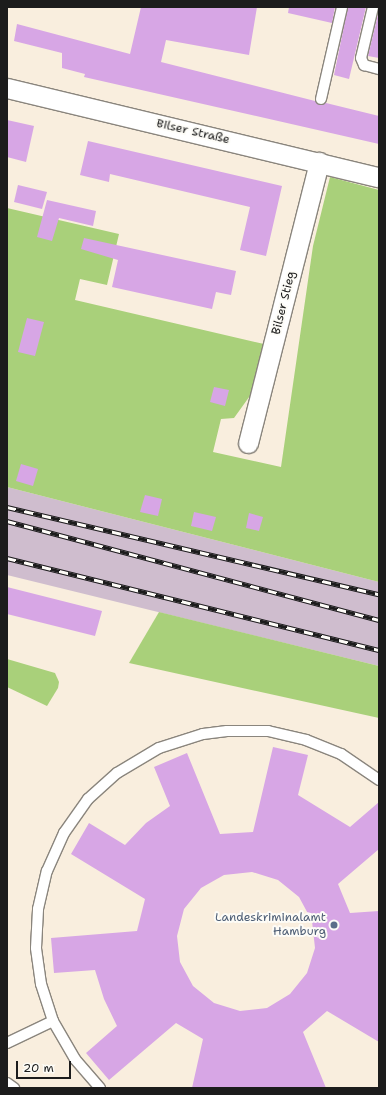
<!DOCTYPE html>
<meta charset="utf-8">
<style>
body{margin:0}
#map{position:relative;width:386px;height:1095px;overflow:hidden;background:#f9eede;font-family:"Shantell Sans",sans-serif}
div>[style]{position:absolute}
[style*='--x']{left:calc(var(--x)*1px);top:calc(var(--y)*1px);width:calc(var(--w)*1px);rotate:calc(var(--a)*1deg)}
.industrial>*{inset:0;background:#cfbdce}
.green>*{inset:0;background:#a9d07a}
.building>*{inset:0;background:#d7a6e5}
.roads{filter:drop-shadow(1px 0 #8a857d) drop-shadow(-1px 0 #8a857d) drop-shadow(0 1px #8a857d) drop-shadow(0 -1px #8a857d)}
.service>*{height:10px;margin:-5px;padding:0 5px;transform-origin:5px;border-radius:5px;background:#fff}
.minor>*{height:19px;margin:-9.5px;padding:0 9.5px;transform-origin:9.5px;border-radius:9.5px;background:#fff}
.rail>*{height:4.5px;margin-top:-2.25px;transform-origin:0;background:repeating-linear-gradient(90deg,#fdfcf7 0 9px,#1c1c1c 0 18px);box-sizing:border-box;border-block:1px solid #1c1c1c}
.dots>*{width:11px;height:11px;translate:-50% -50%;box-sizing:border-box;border:2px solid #fdfcf7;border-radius:50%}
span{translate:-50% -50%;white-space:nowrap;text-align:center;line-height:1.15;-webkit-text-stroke:4px #fdfcf7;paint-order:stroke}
.street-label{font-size:12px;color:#1c1c1c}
.service-label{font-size:12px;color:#4e5e75}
.right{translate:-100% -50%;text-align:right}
.frame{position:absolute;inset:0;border:8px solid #1c1c1c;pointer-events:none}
.scale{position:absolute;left:16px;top:1061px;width:55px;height:18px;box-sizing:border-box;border:2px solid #1c1c1c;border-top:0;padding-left:5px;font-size:12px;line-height:14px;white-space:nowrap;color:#1c1c1c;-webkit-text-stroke:3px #fdfcf7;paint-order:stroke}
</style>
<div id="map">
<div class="industrial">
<div style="clip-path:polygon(7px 487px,379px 582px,379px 666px,7px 575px)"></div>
</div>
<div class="green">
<div style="clip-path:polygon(330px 177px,379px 190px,379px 582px,7px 487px,7px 208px,119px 234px,107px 285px,80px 279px,75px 300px,264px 344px,252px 393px,234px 418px,221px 419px,213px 452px,281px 467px,313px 246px)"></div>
<div style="clip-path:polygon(159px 612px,379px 666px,379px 718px,129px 663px)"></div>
<div style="clip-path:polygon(7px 659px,55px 673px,59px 682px,58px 688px,47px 706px,7px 687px)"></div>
</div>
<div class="building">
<div style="clip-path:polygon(141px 7px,257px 7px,249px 55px,166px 40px,161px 62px,315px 101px,319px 105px,326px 103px,379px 116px,379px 144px,84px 77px,85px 74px,62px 68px,62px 53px,14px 41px,17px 24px,130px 54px)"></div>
<div style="clip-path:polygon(289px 7px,335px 7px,332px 23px,288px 13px)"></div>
<div style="clip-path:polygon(348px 7px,366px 7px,349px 79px,334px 75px)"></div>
<div style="clip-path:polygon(379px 10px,379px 58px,368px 56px)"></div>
<div style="clip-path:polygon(7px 120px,34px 126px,26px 162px,7px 157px)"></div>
<div style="clip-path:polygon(88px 141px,282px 186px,266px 256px,240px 250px,250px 207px,110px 174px,109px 182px,80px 175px)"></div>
<div style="clip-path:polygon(18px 185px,47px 192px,42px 209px,14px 202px)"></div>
<div style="clip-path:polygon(47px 200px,96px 211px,93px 226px,59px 218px,52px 241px,37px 237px)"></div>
<div style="clip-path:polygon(84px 238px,236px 271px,231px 295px,216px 292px,212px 309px,112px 287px,118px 260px,81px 249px)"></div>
<div style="clip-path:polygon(27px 318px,44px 322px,35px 356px,18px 352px)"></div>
<div style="clip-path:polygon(214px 387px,229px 390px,225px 406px,210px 402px)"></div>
<div style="clip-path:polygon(21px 464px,38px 469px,33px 486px,16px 481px)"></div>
<div style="clip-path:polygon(145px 495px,162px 499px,158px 516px,140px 512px)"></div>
<div style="clip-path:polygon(194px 512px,216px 517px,212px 531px,191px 526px)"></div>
<div style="clip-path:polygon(249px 513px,263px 517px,259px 531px,246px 528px)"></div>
<div style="clip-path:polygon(7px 587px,102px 611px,95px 636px,7px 614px)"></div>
<div style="clip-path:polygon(evenodd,273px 747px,308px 755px,298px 795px,350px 827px,379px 802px,379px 849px,338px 884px,350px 913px,379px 911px,379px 1042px,327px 1011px,303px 1032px,326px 1088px,192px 1088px,203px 1039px,176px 1023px,109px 1080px,86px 1053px,117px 1026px,104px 999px,95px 970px,54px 973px,51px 938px,137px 931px,145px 899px,71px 854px,89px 823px,125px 845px,146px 823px,170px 806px,154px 767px,187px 753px,220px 834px,253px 832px,273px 747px,252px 872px,278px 880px,299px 897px,312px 921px,315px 948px,307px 973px,290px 994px,267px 1008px,240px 1011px,214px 1003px,193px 986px,180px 962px,177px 936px,184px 909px,201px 888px,224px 875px,252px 872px)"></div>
</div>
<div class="roads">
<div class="service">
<div style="--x:373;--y:7;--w:52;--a:103.2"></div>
<div style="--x:361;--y:58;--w:8;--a:67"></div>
<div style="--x:364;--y:65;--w:16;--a:15"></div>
<div style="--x:321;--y:99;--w:94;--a:-77.1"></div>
<div style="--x:7;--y:1043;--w:51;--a:-25.6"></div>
<div style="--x:7;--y:1083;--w:9;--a:36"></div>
<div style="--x:100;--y:1088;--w:38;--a:-131"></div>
<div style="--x:75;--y:1059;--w:44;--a:-120.1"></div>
<div style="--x:53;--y:1021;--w:39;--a:-108"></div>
<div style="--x:41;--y:984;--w:36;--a:-98"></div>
<div style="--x:36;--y:948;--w:39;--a:-87"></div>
<div style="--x:38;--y:909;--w:39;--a:-77"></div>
<div style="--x:47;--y:871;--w:42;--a:-65.9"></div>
<div style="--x:64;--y:833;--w:42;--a:-54.8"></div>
<div style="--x:88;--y:799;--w:39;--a:-42"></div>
<div style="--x:117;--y:773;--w:49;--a:-30.8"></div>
<div style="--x:159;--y:748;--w:46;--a:-17.7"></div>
<div style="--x:203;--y:734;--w:24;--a:-7"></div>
<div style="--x:227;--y:731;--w:41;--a:0"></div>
<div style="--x:268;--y:731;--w:39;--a:13"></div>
<div style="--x:306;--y:740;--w:38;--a:22"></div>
<div style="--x:341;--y:754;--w:46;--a:34.4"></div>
</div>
<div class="minor">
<div style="--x:7;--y:88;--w:382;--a:13.5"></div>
<div style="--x:248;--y:443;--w:290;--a:-75.8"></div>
</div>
</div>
<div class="rail">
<div style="--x:7;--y:507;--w:382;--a:13.2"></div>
<div style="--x:7;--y:521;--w:385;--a:14.9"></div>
<div style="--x:7;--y:558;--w:383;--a:13.9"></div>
</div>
<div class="dots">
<div style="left:334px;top:925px;background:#5c6f8a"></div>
</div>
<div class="street-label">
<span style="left:193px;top:132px;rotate:13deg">Bilser Straße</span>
<span style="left:284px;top:303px;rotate:-76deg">Bilser Stieg</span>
</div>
<div class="service-label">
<span class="right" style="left:326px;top:925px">Landeskriminalamt<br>Hamburg</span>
</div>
<div class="frame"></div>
<div class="scale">20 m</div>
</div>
